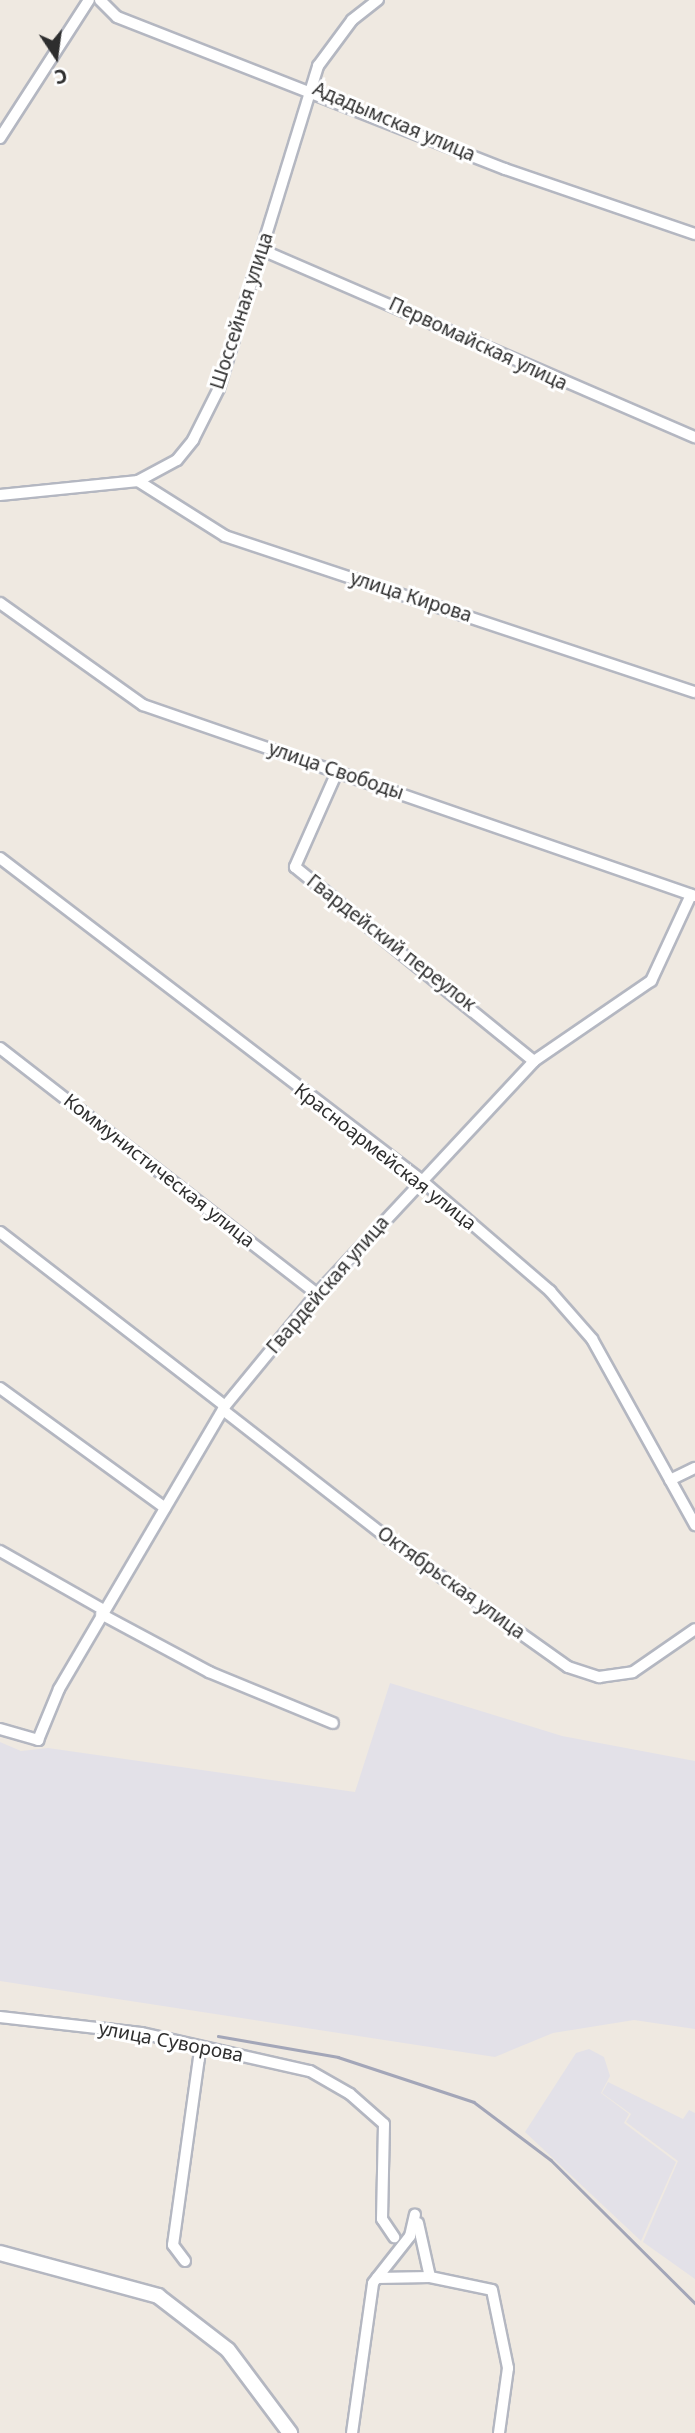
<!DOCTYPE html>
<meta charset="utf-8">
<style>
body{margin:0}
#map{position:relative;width:695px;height:2433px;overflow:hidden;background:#efe9e1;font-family:"Noto Sans",sans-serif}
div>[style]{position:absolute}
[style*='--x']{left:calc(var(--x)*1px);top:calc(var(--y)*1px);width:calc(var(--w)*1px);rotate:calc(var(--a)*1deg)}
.industrial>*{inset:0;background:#e3e1e8}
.roads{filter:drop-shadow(2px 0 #b4b7c1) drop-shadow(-2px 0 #b4b7c1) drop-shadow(0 2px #b4b7c1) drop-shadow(0 -2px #b4b7c1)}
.street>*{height:10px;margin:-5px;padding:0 5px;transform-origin:5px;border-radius:5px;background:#fff}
.secondary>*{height:14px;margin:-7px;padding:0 7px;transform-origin:7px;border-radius:7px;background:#fff}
.rail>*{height:2.5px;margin:-1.25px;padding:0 1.25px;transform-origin:1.25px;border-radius:1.25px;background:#a3a6b8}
span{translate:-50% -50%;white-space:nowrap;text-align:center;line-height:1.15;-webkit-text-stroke:6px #fff;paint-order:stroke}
.street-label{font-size:19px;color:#2e2e2e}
.north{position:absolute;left:21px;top:21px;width:70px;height:70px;-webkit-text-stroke:5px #fff;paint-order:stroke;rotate:167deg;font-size:19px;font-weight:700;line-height:28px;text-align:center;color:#2e2e2e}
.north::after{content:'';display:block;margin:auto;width:24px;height:32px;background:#2e2e2e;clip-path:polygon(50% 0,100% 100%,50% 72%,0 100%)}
</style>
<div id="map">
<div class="industrial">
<div style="clip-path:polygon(390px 1683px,562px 1736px,695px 1761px,695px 2029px,634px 2020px,553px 2033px,495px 2057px,0 1981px,0 1742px,21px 1751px,48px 1748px,355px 1792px)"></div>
<div style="clip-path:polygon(589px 2049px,604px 2057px,610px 2076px,601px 2093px,629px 2114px,624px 2123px,676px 2162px,641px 2241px,525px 2132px,576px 2053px)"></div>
<div style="clip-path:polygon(608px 2082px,683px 2119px,689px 2110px,695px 2113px,695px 2279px,643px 2242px,678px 2161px,626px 2122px,631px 2114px,602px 2093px)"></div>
</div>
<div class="roads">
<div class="street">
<div style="--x:100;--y:0;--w:24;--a:45"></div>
<div style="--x:117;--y:17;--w:417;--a:21.4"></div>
<div style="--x:505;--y:169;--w:201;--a:18.9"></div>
<div style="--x:0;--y:138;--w:164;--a:-57.2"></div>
<div style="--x:262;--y:250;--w:472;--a:23.4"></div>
<div style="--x:138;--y:481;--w:103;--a:32.3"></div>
<div style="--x:225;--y:536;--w:495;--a:18.4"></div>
<div style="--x:0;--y:495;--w:139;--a:-5.8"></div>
<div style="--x:138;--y:481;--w:44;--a:-28.3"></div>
<div style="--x:177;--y:460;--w:26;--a:-51"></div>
<div style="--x:193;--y:440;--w:58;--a:-63.4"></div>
<div style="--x:219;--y:388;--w:337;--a:-72.9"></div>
<div style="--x:318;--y:66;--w:57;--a:-53.5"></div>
<div style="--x:352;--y:20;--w:33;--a:-38"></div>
<div style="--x:0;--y:603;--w:176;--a:35.5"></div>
<div style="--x:143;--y:705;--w:584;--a:19.09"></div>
<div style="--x:337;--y:772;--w:104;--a:113.9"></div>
<div style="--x:295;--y:867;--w:308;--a:39.1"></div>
<div style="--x:0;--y:858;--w:529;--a:37.39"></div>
<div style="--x:420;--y:1179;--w:172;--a:40.7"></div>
<div style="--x:550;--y:1291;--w:64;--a:48.8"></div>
<div style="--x:592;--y:1339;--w:213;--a:61"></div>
<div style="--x:0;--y:1048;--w:401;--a:37.8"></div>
<div style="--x:0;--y:1232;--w:284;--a:37.7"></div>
<div style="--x:0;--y:1388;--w:204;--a:36"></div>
<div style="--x:223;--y:1410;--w:218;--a:37.9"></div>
<div style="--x:395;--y:1544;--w:212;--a:35.4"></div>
<div style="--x:568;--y:1667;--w:33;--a:18"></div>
<div style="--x:599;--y:1677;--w:34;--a:-8"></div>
<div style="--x:633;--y:1672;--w:75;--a:-34.7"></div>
<div style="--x:670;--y:1480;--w:28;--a:-26"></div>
<div style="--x:0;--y:1551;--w:120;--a:29.6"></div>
<div style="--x:101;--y:1614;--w:123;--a:28.2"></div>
<div style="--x:209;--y:1672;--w:134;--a:22.4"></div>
<div style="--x:0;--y:1729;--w:40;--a:16"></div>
<div style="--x:38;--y:1740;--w:55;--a:-67.6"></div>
<div style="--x:59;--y:1689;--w:328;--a:-59.6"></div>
<div style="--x:225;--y:1406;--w:145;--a:-50.6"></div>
<div style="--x:317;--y:1294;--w:318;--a:-47"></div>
<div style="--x:534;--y:1061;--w:142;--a:-34.4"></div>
<div style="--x:651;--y:981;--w:95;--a:-65.1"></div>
<div style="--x:0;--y:2017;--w:142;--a:6.5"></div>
<div style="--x:141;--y:2033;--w:173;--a:12.7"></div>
<div style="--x:310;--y:2071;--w:46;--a:29.9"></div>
<div style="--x:350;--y:2094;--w:45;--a:41.4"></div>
<div style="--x:384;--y:2124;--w:95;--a:91.2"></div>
<div style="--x:382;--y:2219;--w:22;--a:56"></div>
<div style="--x:418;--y:2223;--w:55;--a:77.5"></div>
<div style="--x:185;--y:2261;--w:20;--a:-127"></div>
<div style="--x:173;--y:2245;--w:197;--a:-82.1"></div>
<div style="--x:377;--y:2278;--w:53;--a:-1.1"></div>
<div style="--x:430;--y:2277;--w:63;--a:11.8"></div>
<div style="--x:492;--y:2290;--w:80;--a:78.4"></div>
<div style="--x:508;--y:2368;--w:66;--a:97.9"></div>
<div style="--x:352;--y:2433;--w:151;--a:-82"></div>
<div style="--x:373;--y:2283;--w:60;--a:-51.8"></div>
<div style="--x:410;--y:2236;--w:22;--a:-77"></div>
</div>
<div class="secondary">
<div style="--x:0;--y:2253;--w:164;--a:15.2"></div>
<div style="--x:158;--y:2296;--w:88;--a:37.6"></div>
<div style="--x:228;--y:2350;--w:104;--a:53.2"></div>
</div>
</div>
<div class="rail">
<div style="--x:218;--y:2036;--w:122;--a:9.9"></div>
<div style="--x:338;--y:2057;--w:143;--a:18.3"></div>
<div style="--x:474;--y:2102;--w:96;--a:37"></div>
<div style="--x:551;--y:2160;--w:203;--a:44.8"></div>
</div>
<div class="street-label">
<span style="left:394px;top:122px;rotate:23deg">Ададымская улица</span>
<span style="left:242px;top:311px;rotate:-72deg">Шоссейная улица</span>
<span style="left:478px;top:344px;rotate:25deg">Первомайская улица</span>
<span style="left:411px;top:597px;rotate:18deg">улица Кирова</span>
<span style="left:336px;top:771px;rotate:19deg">улица Свободы</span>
<span style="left:391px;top:943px;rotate:38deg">Гвардейский переулок</span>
<span style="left:385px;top:1157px;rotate:38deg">Красноармейская улица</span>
<span style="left:159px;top:1171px;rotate:38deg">Коммунистическая улица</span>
<span style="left:328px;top:1285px;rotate:-49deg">Гвардейская улица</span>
<span style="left:451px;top:1583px;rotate:36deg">Октябрьская улица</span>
<span style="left:171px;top:2042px;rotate:11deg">улица Суворова</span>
</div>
<div class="north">С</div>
</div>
